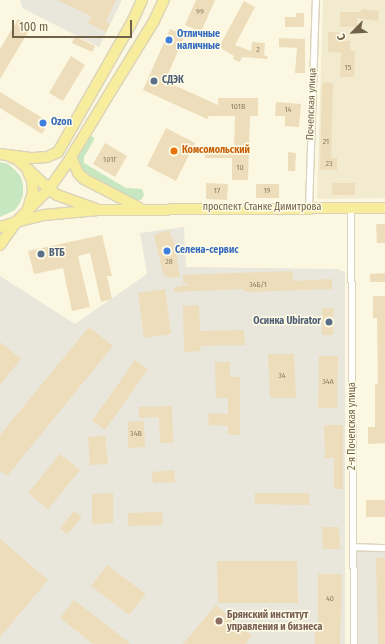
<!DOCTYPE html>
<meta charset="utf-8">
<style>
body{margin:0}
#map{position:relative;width:385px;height:644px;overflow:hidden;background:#fbf7e1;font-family:"Fira Sans Condensed",sans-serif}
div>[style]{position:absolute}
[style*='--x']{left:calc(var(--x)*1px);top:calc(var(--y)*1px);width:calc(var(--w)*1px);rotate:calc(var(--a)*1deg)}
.residential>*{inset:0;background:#f2ebd0}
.industrial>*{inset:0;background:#e9e6dc}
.green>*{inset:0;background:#c6e7c0}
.building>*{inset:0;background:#eeddba}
.roads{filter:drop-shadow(1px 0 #dbd3bb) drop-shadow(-1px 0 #dbd3bb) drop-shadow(0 1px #dbd3bb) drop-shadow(0 -1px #dbd3bb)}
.minor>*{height:6px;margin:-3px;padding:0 3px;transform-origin:3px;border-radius:3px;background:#fff}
.primary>*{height:10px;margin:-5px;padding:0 5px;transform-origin:5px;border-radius:5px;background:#f7ed9c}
.dots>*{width:11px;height:11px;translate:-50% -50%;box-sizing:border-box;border:2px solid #fefbe6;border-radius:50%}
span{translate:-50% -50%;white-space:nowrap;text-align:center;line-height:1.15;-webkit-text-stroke:3px #fefbe6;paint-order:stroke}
.number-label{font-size:8px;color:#908065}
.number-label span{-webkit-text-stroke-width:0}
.shop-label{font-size:10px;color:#366cbe;font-weight:700}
.left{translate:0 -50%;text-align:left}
.service-label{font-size:10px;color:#4e5e75;font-weight:700}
.right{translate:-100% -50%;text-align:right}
.street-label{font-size:10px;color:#706149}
.food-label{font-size:10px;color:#c56008;font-weight:700}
.education-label{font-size:10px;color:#785e54;font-weight:700}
.north{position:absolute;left:333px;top:12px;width:40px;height:40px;-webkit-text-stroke:3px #fefbe6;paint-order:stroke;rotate:246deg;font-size:11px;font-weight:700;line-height:16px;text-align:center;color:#706149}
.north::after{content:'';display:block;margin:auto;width:14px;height:18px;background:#706149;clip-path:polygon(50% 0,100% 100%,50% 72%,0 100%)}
.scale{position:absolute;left:12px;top:20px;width:120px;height:18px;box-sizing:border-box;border:2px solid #706149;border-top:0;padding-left:5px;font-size:12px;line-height:14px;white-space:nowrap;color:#706149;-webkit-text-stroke:3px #fefbe6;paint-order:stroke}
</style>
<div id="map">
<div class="residential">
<div style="clip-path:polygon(323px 0,385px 0,385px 198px,317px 199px)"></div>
</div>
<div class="industrial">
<div style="clip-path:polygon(20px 0,122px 0,99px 47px,22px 8px)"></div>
<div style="clip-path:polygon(184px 227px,186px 267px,337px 269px,345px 272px,345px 644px,0 644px,0 276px,75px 324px,147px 274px,140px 233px)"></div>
<div style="clip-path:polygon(353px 547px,385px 548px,385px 644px,354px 644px)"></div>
</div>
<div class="green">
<div style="clip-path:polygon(91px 136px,94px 138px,94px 140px,84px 157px,84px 163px,126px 188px,142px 189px,144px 195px,141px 200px,134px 200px,115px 192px,80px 168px,76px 161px,77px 153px,86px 138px)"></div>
<div style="clip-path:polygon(0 162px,8px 164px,15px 170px,21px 177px,23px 185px,23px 195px,20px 203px,15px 210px,0 217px)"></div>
</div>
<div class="building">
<div style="clip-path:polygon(57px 0,116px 0,106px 22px,110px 24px,106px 32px,88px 23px,91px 16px)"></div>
<div style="clip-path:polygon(196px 0,215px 0,201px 32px,185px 25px)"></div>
<div style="clip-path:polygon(244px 1px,255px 7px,235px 45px,251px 51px,252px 42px,265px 43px,264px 55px,268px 57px,267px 59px,242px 57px,240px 62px,233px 59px,234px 56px,219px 47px)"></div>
<div style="clip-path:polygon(362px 9px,379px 11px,378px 21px,357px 18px,357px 27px,340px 27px,340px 12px,361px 12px)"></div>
<div style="clip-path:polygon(296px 13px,304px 13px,304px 27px,285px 27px,285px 17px,296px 17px)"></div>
<div style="clip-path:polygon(18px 19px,31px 27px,0 79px,0 49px)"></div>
<div style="clip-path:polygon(170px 29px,185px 35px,165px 81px,218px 105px,218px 98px,258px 98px,258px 116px,250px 116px,248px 180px,232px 180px,232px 158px,205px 158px,205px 150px,234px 150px,235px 116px,209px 116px,207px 119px,143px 90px)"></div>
<div style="clip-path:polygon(328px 32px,339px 32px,339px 41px,350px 41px,350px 51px,355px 51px,354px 77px,340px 77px,341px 53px,328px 52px)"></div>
<div style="clip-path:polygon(75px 36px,95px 46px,92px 52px,72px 43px)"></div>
<div style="clip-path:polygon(279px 38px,305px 39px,305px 73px,295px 73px,297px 48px,279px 47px)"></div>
<div style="clip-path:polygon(71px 56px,85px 65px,63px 101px,49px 93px)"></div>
<div style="clip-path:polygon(322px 82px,333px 83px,331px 158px,337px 158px,337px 170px,320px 170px)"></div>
<div style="clip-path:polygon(0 92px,49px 122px,42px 134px,0 108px)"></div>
<div style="clip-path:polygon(276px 102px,301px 104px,299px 127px,285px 126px,285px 116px,275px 116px)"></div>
<div style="clip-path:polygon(166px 128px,195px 143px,176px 181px,147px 166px)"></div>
<div style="clip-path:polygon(105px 143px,127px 156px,115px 177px,93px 164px)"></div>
<div style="clip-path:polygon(288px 152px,296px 153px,295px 171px,288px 171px)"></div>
<div style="clip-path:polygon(206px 183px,228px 184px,227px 200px,206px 199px)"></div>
<div style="clip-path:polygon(332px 183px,355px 183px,355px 195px,332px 195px)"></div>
<div style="clip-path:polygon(256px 184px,279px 184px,279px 198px,256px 198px)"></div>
<div style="clip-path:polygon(376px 224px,385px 224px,385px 243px,377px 243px)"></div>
<div style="clip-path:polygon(169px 230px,175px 246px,180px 277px,170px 278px,165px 276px,163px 273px,154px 235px)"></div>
<div style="clip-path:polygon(102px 235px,112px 276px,107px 276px,112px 299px,101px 302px,90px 253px,78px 256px,90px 307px,72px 311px,63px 268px,34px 274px,28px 251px)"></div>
<div style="clip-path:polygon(292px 271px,293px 281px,332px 279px,332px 289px,244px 292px,244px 289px,174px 292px,174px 287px,190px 285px,183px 283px,183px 275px)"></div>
<div style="clip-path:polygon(385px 273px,385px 282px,370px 282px,370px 274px)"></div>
<div style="clip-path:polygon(165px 289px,171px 334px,144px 338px,138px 293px)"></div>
<div style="clip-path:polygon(373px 296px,385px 296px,385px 443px,368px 444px,368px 427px,375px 427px,375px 384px,378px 384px,377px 318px,373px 318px)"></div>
<div style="clip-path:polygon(199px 305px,200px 331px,244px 330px,245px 345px,200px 346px,201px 351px,184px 352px,183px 306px)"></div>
<div style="clip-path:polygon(322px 308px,334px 308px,333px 335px,322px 335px)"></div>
<div style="clip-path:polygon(89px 327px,113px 346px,7px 476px,0 470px,0 435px)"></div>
<div style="clip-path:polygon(0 342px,21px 359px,0 385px)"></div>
<div style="clip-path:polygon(268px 354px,294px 354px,296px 398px,270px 398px)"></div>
<div style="clip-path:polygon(319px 356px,338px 356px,337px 408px,318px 408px)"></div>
<div style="clip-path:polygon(135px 360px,148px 369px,105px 430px,92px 421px)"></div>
<div style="clip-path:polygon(215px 362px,230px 362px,230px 377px,240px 377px,240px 435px,228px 435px,228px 426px,208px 425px,209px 413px,228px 414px,228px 398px,216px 398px)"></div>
<div style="clip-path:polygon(172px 406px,173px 443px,160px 443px,159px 417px,139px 418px,139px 407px)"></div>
<div style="clip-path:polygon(144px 421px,145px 447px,128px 448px,128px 422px)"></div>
<div style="clip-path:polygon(324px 425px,343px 425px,343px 489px,334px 489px,334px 458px,325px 458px)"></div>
<div style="clip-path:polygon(105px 435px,108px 464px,90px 465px,88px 437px)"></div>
<div style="clip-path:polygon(60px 454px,80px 470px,48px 509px,28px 493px)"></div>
<div style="clip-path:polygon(174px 470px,175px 482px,153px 483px,152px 472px)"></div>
<div style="clip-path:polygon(113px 493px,113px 523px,92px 524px,92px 494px)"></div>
<div style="clip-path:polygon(255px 493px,309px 493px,309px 505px,255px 504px)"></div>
<div style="clip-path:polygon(366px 500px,385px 500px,385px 517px,366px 517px)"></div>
<div style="clip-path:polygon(74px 511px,82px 517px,67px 534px,60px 528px)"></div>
<div style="clip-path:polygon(162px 512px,163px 525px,128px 526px,128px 513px)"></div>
<div style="clip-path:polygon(322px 527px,339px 527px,340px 549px,323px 549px)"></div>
<div style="clip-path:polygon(0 539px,48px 580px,0 637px)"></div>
<div style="clip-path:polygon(376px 558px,385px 558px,385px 644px,378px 644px)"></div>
<div style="clip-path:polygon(217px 561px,297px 561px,298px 603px,218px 603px)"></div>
<div style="clip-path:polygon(107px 565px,146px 594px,129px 615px,91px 586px)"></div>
<div style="clip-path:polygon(318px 574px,342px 574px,340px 644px,315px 644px,315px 627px,318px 627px)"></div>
<div style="clip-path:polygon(74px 600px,131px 644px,93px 644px,60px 618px)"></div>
<div style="clip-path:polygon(216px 605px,252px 636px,245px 644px,183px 644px)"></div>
</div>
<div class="roads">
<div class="minor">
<div style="--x:309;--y:208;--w:208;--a:-88.1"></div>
<div style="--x:351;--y:208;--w:436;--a:89.6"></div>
<div style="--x:353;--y:547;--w:32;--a:2"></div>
</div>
<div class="primary">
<div style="--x:0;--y:154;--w:7;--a:8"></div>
<div style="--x:7;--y:155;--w:12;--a:24"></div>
<div style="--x:18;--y:160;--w:42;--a:43.1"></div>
<div style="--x:49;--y:189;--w:10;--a:37"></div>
<div style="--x:57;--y:195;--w:41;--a:19.7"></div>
<div style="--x:7;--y:155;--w:26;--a:7"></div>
<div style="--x:33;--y:158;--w:14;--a:-4"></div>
<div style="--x:47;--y:157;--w:12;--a:-24"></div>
<div style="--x:58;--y:152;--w:147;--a:-60.3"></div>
<div style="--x:131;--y:24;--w:26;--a:-65"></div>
<div style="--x:71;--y:157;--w:17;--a:66"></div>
<div style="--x:78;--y:173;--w:8;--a:45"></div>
<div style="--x:84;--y:179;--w:61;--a:27.4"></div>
<div style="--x:28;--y:172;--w:9;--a:63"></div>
<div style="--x:32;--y:180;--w:12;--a:85"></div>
<div style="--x:33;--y:192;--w:17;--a:107"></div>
<div style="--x:0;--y:227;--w:17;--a:-17"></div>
<div style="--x:16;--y:222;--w:47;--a:-45"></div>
<div style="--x:49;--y:189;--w:39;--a:-55"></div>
<div style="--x:71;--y:157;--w:83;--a:-58.8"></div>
<div style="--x:114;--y:86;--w:76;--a:-58.4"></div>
<div style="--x:154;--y:21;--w:23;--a:-65"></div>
<div style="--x:0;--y:245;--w:28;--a:-55"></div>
<div style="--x:16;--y:222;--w:29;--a:-14"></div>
<div style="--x:44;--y:215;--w:54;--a:-5.3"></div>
<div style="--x:98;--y:210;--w:287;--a:-0.4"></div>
</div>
</div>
<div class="dots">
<div style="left:169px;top:40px;background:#3f7fe0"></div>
<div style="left:154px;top:81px;background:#5c6f8a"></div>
<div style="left:43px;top:123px;background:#3f7fe0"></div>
<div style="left:174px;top:151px;background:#e8710a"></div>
<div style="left:167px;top:251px;background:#3f7fe0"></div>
<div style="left:41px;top:254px;background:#5c6f8a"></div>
<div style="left:329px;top:322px;background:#5c6f8a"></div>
<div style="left:219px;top:621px;background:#8d6e63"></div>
</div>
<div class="number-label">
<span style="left:200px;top:12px">99</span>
<span style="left:258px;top:50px">2</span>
<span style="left:348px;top:68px">15</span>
<span style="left:238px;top:107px">101В</span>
<span style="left:288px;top:110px">14</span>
<span style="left:326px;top:142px">21</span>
<span style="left:110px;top:160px">101Г</span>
<span style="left:329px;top:164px">23</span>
<span style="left:240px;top:168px">10</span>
<span style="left:217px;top:191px">17</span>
<span style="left:267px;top:191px">19</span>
<span style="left:169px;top:262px">28</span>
<span style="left:258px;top:285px">34Б/1</span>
<span style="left:282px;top:376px">34</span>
<span style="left:328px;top:382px">34А</span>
<span style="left:136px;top:434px">34В</span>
<span style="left:330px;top:599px">40</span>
</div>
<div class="shop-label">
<span class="left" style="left:177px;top:40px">Отличные<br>наличные</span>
<span class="left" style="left:51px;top:123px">Ozon</span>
<span class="left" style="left:175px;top:251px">Селена-сервис</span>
</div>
<div class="service-label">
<span class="left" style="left:162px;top:81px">СДЭК</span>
<span class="left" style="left:49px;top:254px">ВТБ</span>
<span class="right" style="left:321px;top:322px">Осинка Ubirator</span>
</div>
<div class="street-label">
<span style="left:312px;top:104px;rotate:-88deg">Почепская улица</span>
<span style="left:262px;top:208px">проспект Станке Димитрова</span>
<span style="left:353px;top:426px;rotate:-90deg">2-я Почепская улица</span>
</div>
<div class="food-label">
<span class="left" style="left:182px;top:151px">Комсомольский</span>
</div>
<div class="education-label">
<span class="left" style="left:227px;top:621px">Брянский институт<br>управления и бизнеса</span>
</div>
<div class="north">С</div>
<div class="scale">100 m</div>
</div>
